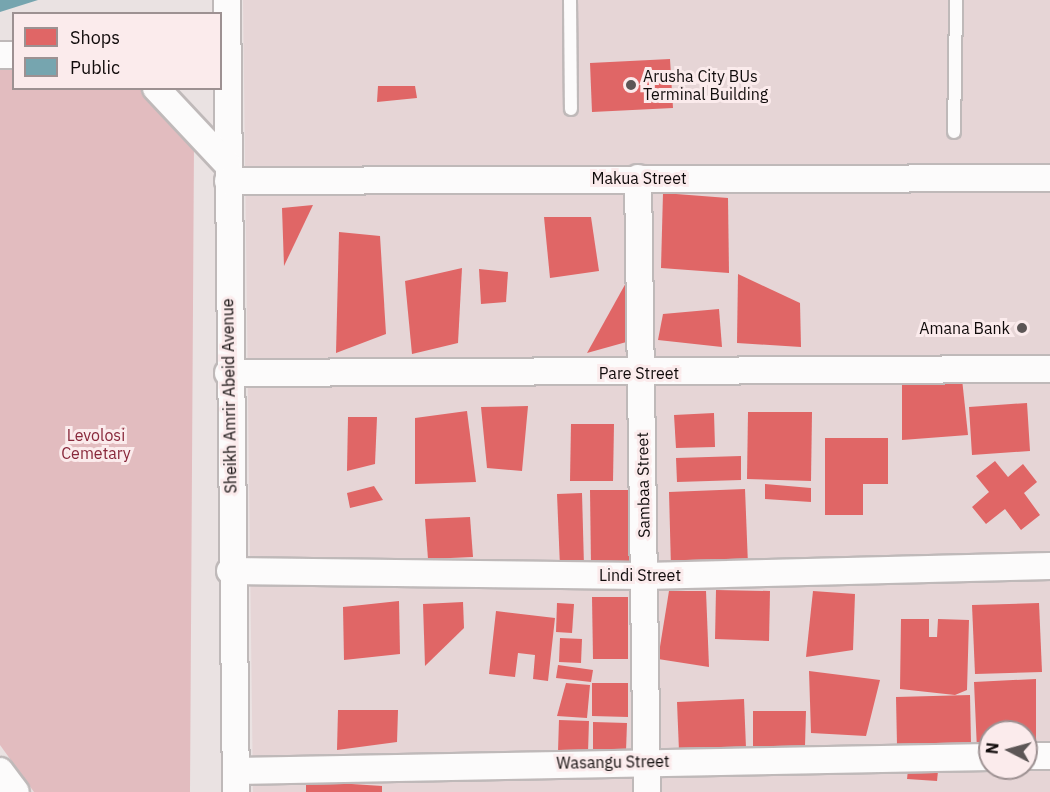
<!DOCTYPE html>
<style>
body{margin:0}
#map{position:relative;width:1050px;height:792px;overflow:hidden;background:#eae2e2;font-family:"IBM Plex Sans",sans-serif}
div>[style]{position:absolute}
[style*='--x']{left:calc(var(--x)*1px);top:calc(var(--y)*1px);width:calc(var(--w)*1px);rotate:calc(var(--a)*1deg)}
.built>*{inset:0;background:#e6d5d6}
.green>*{inset:0;background:#e2bcbf}
.shops>*{inset:0;background:#e06666}
.public>*{inset:0;background:#76a5af}
.roads{filter:drop-shadow(2px 0 #bfb9b9) drop-shadow(-2px 0 #bfb9b9) drop-shadow(0 2px #bfb9b9) drop-shadow(0 -2px #bfb9b9)}
.service>*{height:12px;margin:-6px;padding:0 6px;transform-origin:6px;border-radius:6px;background:#fcfbfb}
.minor>*{height:26px;margin:-13px;padding:0 13px;transform-origin:13px;border-radius:13px;background:#fcfbfb}
.dots>*{width:16px;height:16px;translate:-50% -50%;box-sizing:border-box;border:3px solid #fbebec;border-radius:50%}
span{translate:-50% -50%;white-space:nowrap;text-align:center;line-height:1.15;-webkit-text-stroke:6px #fbebec;paint-order:stroke}
.poi-label{font-size:16px;color:#100b0b}
.left{translate:0 -50%;text-align:left}
.right{translate:-100% -50%;text-align:right}
.street-label{font-size:16px;color:#100b0b}
.park-label{font-size:16px;color:#88273a}
.legend{position:absolute;left:12px;top:12px;width:210px;height:78px;box-sizing:border-box;background:#fbebec;border:2px solid #9d9192;margin:0;padding:8px 10px;list-style:none;font-size:18px;color:#100b0b}
.legend li{display:flex;align-items:center;gap:12px;height:30px}
.legend b{width:30px;border:2px solid #9d9192}
.north{position:absolute;left:978px;top:720px;width:60px;height:60px;box-sizing:border-box;background:#fbebec;border:2px solid #9d9192;border-radius:50%;rotate:276deg;font-size:16px;font-weight:700;line-height:24px;text-align:center;color:#100b0b}
.north::after{content:'';display:block;margin:auto;width:21px;height:27px;background:#5c5656;clip-path:polygon(50% 0,100% 100%,50% 72%,0 100%)}
</style>
<div id="map">
<div class="built">
<div style="clip-path:polygon(evenodd,243px 0,1050px 0,1050px 792px,253px 792px,243px 0,990px 732px,1026px 732px,1026px 768px,990px 768px,990px 732px)"></div>
</div>
<div class="green">
<div style="clip-path:polygon(0 57px,13px 57px,14px 88px,141px 89px,194px 144px,190px 792px,34px 792px,0 745px)"></div>
</div>
<div class="shops">
<div style="clip-path:polygon(670px 59px,673px 108px,592px 112px,590px 63px)"></div>
<div style="clip-path:polygon(378px 86px,415px 86px,417px 98px,377px 102px)"></div>
<div style="clip-path:polygon(663px 193px,728px 198px,729px 273px,661px 268px)"></div>
<div style="clip-path:polygon(313px 205px,284px 266px,282px 208px)"></div>
<div style="clip-path:polygon(544px 217px,591px 217px,599px 271px,550px 278px)"></div>
<div style="clip-path:polygon(339px 232px,380px 236px,386px 334px,336px 353px)"></div>
<div style="clip-path:polygon(462px 268px,458px 343px,412px 354px,405px 281px)"></div>
<div style="clip-path:polygon(479px 269px,508px 272px,506px 302px,481px 304px)"></div>
<div style="clip-path:polygon(738px 274px,800px 303px,801px 347px,737px 343px)"></div>
<div style="clip-path:polygon(627px 281px,630px 341px,587px 353px)"></div>
<div style="clip-path:polygon(719px 309px,722px 347px,658px 340px,663px 314px)"></div>
<div style="clip-path:polygon(962px 379px,968px 435px,902px 440px,902px 385px)"></div>
<div style="clip-path:polygon(1027px 403px,1030px 451px,972px 455px,969px 407px)"></div>
<div style="clip-path:polygon(528px 406px,522px 471px,487px 468px,481px 407px)"></div>
<div style="clip-path:polygon(467px 411px,476px 482px,415px 484px,415px 418px)"></div>
<div style="clip-path:polygon(748px 412px,812px 412px,811px 481px,747px 479px)"></div>
<div style="clip-path:polygon(714px 413px,715px 447px,676px 448px,674px 415px)"></div>
<div style="clip-path:polygon(348px 417px,377px 417px,375px 464px,347px 471px)"></div>
<div style="clip-path:polygon(571px 424px,614px 424px,613px 481px,570px 481px)"></div>
<div style="clip-path:polygon(825px 438px,888px 438px,888px 484px,863px 484px,863px 515px,825px 515px)"></div>
<div style="clip-path:polygon(741px 456px,741px 480px,677px 482px,676px 458px)"></div>
<div style="clip-path:polygon(995px 461px,1008px 477px,1023px 464px,1037px 482px,1024px 493px,1040px 515px,1021px 530px,1005px 509px,986px 524px,972px 507px,989px 492px,976px 476px)"></div>
<div style="clip-path:polygon(765px 484px,811px 488px,811px 502px,765px 499px)"></div>
<div style="clip-path:polygon(374px 486px,383px 500px,350px 508px,347px 493px)"></div>
<div style="clip-path:polygon(745px 489px,748px 565px,671px 568px,669px 492px)"></div>
<div style="clip-path:polygon(590px 490px,633px 490px,634px 565px,591px 565px)"></div>
<div style="clip-path:polygon(582px 493px,584px 566px,560px 567px,557px 494px)"></div>
<div style="clip-path:polygon(470px 517px,473px 557px,428px 559px,425px 519px)"></div>
<div style="clip-path:polygon(716px 590px,770px 591px,769px 641px,715px 639px)"></div>
<div style="clip-path:polygon(669px 591px,706px 591px,709px 667px,658px 659px)"></div>
<div style="clip-path:polygon(813px 591px,855px 594px,853px 650px,806px 657px)"></div>
<div style="clip-path:polygon(592px 597px,628px 597px,628px 659px,593px 659px)"></div>
<div style="clip-path:polygon(399px 601px,400px 654px,344px 660px,343px 607px)"></div>
<div style="clip-path:polygon(463px 602px,464px 628px,425px 666px,423px 604px)"></div>
<div style="clip-path:polygon(557px 603px,574px 604px,572px 633px,556px 632px)"></div>
<div style="clip-path:polygon(1039px 603px,1042px 672px,975px 674px,972px 605px)"></div>
<div style="clip-path:polygon(496px 611px,555px 618px,548px 681px,533px 679px,535px 655px,518px 653px,515px 677px,489px 674px)"></div>
<div style="clip-path:polygon(901px 619px,929px 619px,929px 637px,937px 637px,938px 619px,969px 620px,967px 690px,955px 695px,900px 689px)"></div>
<div style="clip-path:polygon(560px 638px,582px 639px,581px 663px,559px 662px)"></div>
<div style="clip-path:polygon(558px 665px,593px 670px,591px 682px,556px 678px)"></div>
<div style="clip-path:polygon(809px 671px,880px 680px,866px 736px,811px 733px)"></div>
<div style="clip-path:polygon(1036px 679px,1036px 742px,1026px 743px,1026px 732px,990px 732px,990px 749px,977px 750px,974px 682px)"></div>
<div style="clip-path:polygon(566px 683px,590px 685px,587px 718px,557px 716px)"></div>
<div style="clip-path:polygon(592px 683px,628px 683px,628px 717px,592px 716px)"></div>
<div style="clip-path:polygon(970px 695px,971px 743px,897px 745px,896px 697px)"></div>
<div style="clip-path:polygon(744px 699px,746px 748px,679px 751px,677px 702px)"></div>
<div style="clip-path:polygon(338px 710px,398px 710px,397px 742px,337px 750px)"></div>
<div style="clip-path:polygon(753px 711px,806px 711px,805px 746px,753px 746px)"></div>
<div style="clip-path:polygon(559px 720px,589px 721px,588px 752px,558px 751px)"></div>
<div style="clip-path:polygon(593px 722px,627px 723px,626px 751px,593px 749px)"></div>
<div style="clip-path:polygon(908px 770px,938px 771px,937px 781px,907px 779px)"></div>
<div style="clip-path:polygon(306px 781px,382px 786px,382px 792px,306px 792px)"></div>
</div>
<div class="public">
<div style="clip-path:polygon(0 0,38px 0,0 12px)"></div>
</div>
<div class="roads">
<div class="service">
<div style="--x:570;--y:0;--w:109;--a:89.5"></div>
<div style="--x:954;--y:132;--w:132;--a:-89.1"></div>
</div>
<div class="minor">
<div style="--x:227;--y:0;--w:792;--a:89.35"></div>
<div style="--x:0;--y:55;--w:14;--a:0"></div>
<div style="--x:156;--y:88;--w:104;--a:46.9"></div>
<div style="--x:638;--y:178;--w:614;--a:89.16"></div>
<div style="--x:228;--y:181;--w:822;--a:-0.21"></div>
<div style="--x:228;--y:373;--w:822;--a:-0.28"></div>
<div style="--x:230;--y:571;--w:414;--a:0.7"></div>
<div style="--x:644;--y:576;--w:406;--a:-1.4"></div>
<div style="--x:1026;--y:756;--w:24;--a:0"></div>
<div style="--x:0;--y:771;--w:26;--a:53"></div>
<div style="--x:236;--y:771;--w:754;--a:-1.06"></div>
</div>
</div>
<div class="dots">
<div style="left:631px;top:85px;background:#5c5656"></div>
<div style="left:1022px;top:328px;background:#5c5656"></div>
</div>
<div class="poi-label">
<span class="left" style="left:643px;top:85px">Arusha City BUs<br>Terminal Building</span>
<span class="right" style="left:1010px;top:328px">Amana Bank</span>
</div>
<div class="street-label">
<span style="left:639px;top:178px">Makua Street</span>
<span style="left:639px;top:373px">Pare Street</span>
<span style="left:229px;top:396px;rotate:-91deg">Sheikh Amrir Abeid Avenue</span>
<span style="left:643px;top:485px;rotate:-91deg">Sambaa Street</span>
<span style="left:640px;top:575px">Lindi Street</span>
<span style="left:613px;top:762px;rotate:-1deg">Wasangu Street</span>
</div>
<div class="park-label">
<span style="left:96px;top:444px">Levolosi<br>Cemetary</span>
</div>
<ul class="legend">
<li><b style="height:16px;background:#e06666"></b>Shops</li>
<li><b style="height:16px;background:#76a5af"></b>Public</li>
</ul>
<div class="north">N</div>
</div>
